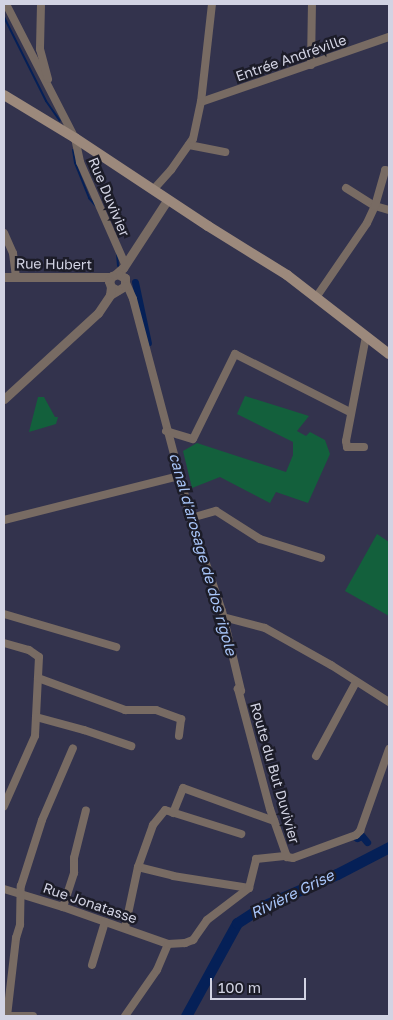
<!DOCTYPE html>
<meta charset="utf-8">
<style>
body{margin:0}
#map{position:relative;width:393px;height:1020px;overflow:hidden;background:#33334d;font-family:"Golos Text",sans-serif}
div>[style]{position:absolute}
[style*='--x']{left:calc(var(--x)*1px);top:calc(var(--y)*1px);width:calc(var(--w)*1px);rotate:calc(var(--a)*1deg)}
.green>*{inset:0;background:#13603c}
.stream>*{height:2px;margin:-1px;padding:0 1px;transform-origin:1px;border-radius:1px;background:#052057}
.canal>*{height:7px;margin:-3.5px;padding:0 3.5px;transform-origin:3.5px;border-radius:3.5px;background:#052057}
.river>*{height:11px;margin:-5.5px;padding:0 5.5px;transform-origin:5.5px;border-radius:5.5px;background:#052057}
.minor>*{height:8px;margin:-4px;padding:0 4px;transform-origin:4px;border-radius:4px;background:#786b63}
.tertiary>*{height:9px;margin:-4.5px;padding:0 4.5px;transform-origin:4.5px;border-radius:4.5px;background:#786b63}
.secondary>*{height:10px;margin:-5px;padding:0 5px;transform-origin:5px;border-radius:5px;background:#9c897c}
span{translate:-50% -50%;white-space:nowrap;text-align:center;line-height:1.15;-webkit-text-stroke:5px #1c1c28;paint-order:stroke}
.street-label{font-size:14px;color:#d2d3e3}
.water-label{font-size:15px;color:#a8c5f9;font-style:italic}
.frame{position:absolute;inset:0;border:5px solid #d2d3e3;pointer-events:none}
.scale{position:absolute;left:210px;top:978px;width:96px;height:22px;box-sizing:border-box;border:2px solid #d2d3e3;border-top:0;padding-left:6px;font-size:15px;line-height:18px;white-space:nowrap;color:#d2d3e3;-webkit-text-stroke:4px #1c1c28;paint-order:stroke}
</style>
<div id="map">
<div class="green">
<div style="clip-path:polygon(245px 396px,309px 416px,297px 431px,306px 436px,310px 432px,325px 440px,330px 454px,308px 503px,276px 492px,270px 503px,220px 477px,192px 488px,183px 451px,197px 443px,286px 472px,293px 455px,293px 442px,237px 414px)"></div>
<div style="clip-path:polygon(38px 397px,44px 397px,55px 417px,58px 417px,56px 424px,29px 432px)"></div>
<div style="clip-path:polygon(377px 534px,389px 542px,389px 616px,345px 591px)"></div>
</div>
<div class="stream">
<div style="--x:4;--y:17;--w:94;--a:63.4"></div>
<div style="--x:46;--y:101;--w:24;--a:55"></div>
<div style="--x:73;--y:150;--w:13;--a:81"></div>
<div style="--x:75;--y:163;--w:38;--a:68"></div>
<div style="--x:89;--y:198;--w:11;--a:49"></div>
<div style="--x:117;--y:254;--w:12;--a:85"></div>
</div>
<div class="canal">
<div style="--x:135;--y:282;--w:62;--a:78"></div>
<div style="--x:353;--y:835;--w:5;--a:37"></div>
<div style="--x:357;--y:838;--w:5;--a:-22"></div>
<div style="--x:362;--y:836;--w:8;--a:50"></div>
</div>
<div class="river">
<div style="--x:186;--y:1016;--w:106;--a:-61.3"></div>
<div style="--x:237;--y:923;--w:33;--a:-33"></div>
<div style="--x:265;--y:905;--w:78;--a:-23.3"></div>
<div style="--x:337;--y:874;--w:59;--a:-27.4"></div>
</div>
<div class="minor">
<div style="--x:6;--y:4;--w:151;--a:62.8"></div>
<div style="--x:75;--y:138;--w:25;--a:78"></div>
<div style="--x:80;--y:162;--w:111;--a:66.2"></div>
<div style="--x:41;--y:4;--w:45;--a:91.3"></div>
<div style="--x:40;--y:49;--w:31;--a:75"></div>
<div style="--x:311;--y:65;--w:61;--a:-89.1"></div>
<div style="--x:201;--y:102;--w:199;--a:-19.1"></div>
<div style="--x:189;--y:145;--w:37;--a:11"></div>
<div style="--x:346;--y:188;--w:34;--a:32"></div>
<div style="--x:375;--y:206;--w:15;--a:16"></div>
<div style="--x:153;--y:190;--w:27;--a:-48"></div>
<div style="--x:171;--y:170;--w:38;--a:-55"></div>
<div style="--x:193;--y:139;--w:38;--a:-78"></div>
<div style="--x:201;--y:102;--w:99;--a:-83.6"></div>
<div style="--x:4;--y:233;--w:22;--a:66"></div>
<div style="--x:13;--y:253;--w:23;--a:83"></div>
<div style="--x:126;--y:283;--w:17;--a:66"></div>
<div style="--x:133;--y:299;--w:231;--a:75.2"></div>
<div style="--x:192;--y:522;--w:94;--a:71.4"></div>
<div style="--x:222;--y:611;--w:82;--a:76.6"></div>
<div style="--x:241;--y:691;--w:4;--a:-146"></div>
<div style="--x:238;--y:689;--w:124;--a:75.1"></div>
<div style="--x:270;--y:809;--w:51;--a:70.5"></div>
<div style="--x:287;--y:857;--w:6;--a:9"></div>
<div style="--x:293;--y:858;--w:67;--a:-20.1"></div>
<div style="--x:356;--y:835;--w:6;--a:-45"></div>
<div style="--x:360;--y:831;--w:87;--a:-70.5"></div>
<div style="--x:317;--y:296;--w:88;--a:-55.6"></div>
<div style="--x:367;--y:223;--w:19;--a:-65"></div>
<div style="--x:375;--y:206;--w:37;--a:-74"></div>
<div style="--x:385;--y:170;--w:4;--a:14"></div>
<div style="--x:166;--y:431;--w:28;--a:17"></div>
<div style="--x:193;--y:439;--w:95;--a:-63.7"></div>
<div style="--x:235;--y:354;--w:129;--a:26.8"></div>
<div style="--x:364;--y:447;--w:17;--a:180"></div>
<div style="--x:347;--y:447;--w:6;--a:-99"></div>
<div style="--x:346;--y:441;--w:107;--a:-79.2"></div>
<div style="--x:191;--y:518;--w:26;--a:-16"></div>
<div style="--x:216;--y:511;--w:52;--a:32.5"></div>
<div style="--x:260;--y:539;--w:64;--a:17.3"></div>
<div style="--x:4;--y:520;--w:180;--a:-14.1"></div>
<div style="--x:4;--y:614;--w:117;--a:16.4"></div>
<div style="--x:223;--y:617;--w:43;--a:14.7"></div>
<div style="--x:265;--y:628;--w:76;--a:29.3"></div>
<div style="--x:331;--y:665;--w:69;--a:32.5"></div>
<div style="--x:4;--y:643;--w:26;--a:16"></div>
<div style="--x:29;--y:650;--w:12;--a:35"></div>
<div style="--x:39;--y:657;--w:79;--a:92.9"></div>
<div style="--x:35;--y:736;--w:77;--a:113.9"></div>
<div style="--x:38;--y:678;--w:93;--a:20.2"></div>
<div style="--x:125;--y:710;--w:31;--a:0"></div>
<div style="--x:156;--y:710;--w:27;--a:20"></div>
<div style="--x:181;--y:719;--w:17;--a:97"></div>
<div style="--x:36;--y:717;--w:50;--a:15.2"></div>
<div style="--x:84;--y:730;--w:50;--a:18.8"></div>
<div style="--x:316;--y:756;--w:84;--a:-61.6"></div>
<div style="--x:173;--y:813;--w:27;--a:-68"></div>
<div style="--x:183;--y:788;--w:97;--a:19.9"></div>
<div style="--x:138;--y:867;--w:36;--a:14"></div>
<div style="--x:173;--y:876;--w:77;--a:9"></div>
<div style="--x:4;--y:889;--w:62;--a:17"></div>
<div style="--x:63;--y:907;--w:111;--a:19.4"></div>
<div style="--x:63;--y:907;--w:36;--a:-72"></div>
<div style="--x:74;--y:873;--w:15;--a:-90"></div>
<div style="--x:74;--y:858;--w:49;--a:-76"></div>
<div style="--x:125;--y:928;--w:62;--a:-78"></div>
<div style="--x:138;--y:867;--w:45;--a:-70.3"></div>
<div style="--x:153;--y:825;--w:19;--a:-51"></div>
<div style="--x:165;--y:810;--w:80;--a:17.5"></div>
<div style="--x:92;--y:965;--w:45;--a:-73.2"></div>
<div style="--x:7;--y:1016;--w:79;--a:-83.4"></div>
<div style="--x:16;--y:938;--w:14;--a:-73"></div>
<div style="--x:20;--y:925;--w:39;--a:-89"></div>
<div style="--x:21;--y:886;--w:69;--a:-72.3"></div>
<div style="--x:42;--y:820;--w:78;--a:-66.7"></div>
<div style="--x:7;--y:1016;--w:26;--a:0"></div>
<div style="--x:125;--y:1016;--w:56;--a:-55.2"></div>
<div style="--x:157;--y:970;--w:28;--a:-67"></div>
<div style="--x:168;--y:944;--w:17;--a:-3"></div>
<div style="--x:185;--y:943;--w:9;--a:-21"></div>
<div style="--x:193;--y:940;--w:24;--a:-55"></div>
<div style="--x:207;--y:920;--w:53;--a:-37.3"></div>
<div style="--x:249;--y:888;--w:30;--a:-76"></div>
<div style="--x:256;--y:859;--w:31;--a:-6"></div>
</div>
<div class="tertiary">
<div style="--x:116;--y:274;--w:9;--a:-41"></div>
<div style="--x:123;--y:268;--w:82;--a:-56.9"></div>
<div style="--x:4;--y:277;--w:107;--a:0"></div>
<div style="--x:110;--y:295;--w:17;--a:-31"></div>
<div style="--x:125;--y:286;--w:8;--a:-90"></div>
<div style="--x:125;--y:278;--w:8;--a:-150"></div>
<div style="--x:118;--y:274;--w:6;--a:162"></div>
<div style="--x:112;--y:276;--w:6;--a:121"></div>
<div style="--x:109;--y:281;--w:6;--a:72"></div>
<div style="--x:111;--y:287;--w:7;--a:27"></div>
<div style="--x:4;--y:399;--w:127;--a:-42.5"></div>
<div style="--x:98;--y:313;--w:22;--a:-56"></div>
<div style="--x:110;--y:295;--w:8;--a:-83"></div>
</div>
<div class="secondary">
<div style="--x:4;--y:95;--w:83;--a:31.2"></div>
<div style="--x:75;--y:138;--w:159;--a:33.5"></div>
<div style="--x:208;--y:226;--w:93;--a:31.8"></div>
<div style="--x:287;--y:275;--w:129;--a:37.8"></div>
</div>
<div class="street-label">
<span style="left:291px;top:58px;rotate:-19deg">Entrée Andréville</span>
<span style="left:109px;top:197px;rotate:67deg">Rue Duvivier</span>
<span style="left:54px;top:264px;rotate:1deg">Rue Hubert</span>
<span style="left:275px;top:773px;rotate:74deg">Route du But Duvivier</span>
<span style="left:90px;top:903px;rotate:19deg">Rue Jonatasse</span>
</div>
<div class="water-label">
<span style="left:203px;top:554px;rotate:74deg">canal d'arosage de dos rigole</span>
<span style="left:292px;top:894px;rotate:-26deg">Rivière Grise</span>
</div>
<div class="frame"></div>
<div class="scale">100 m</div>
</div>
